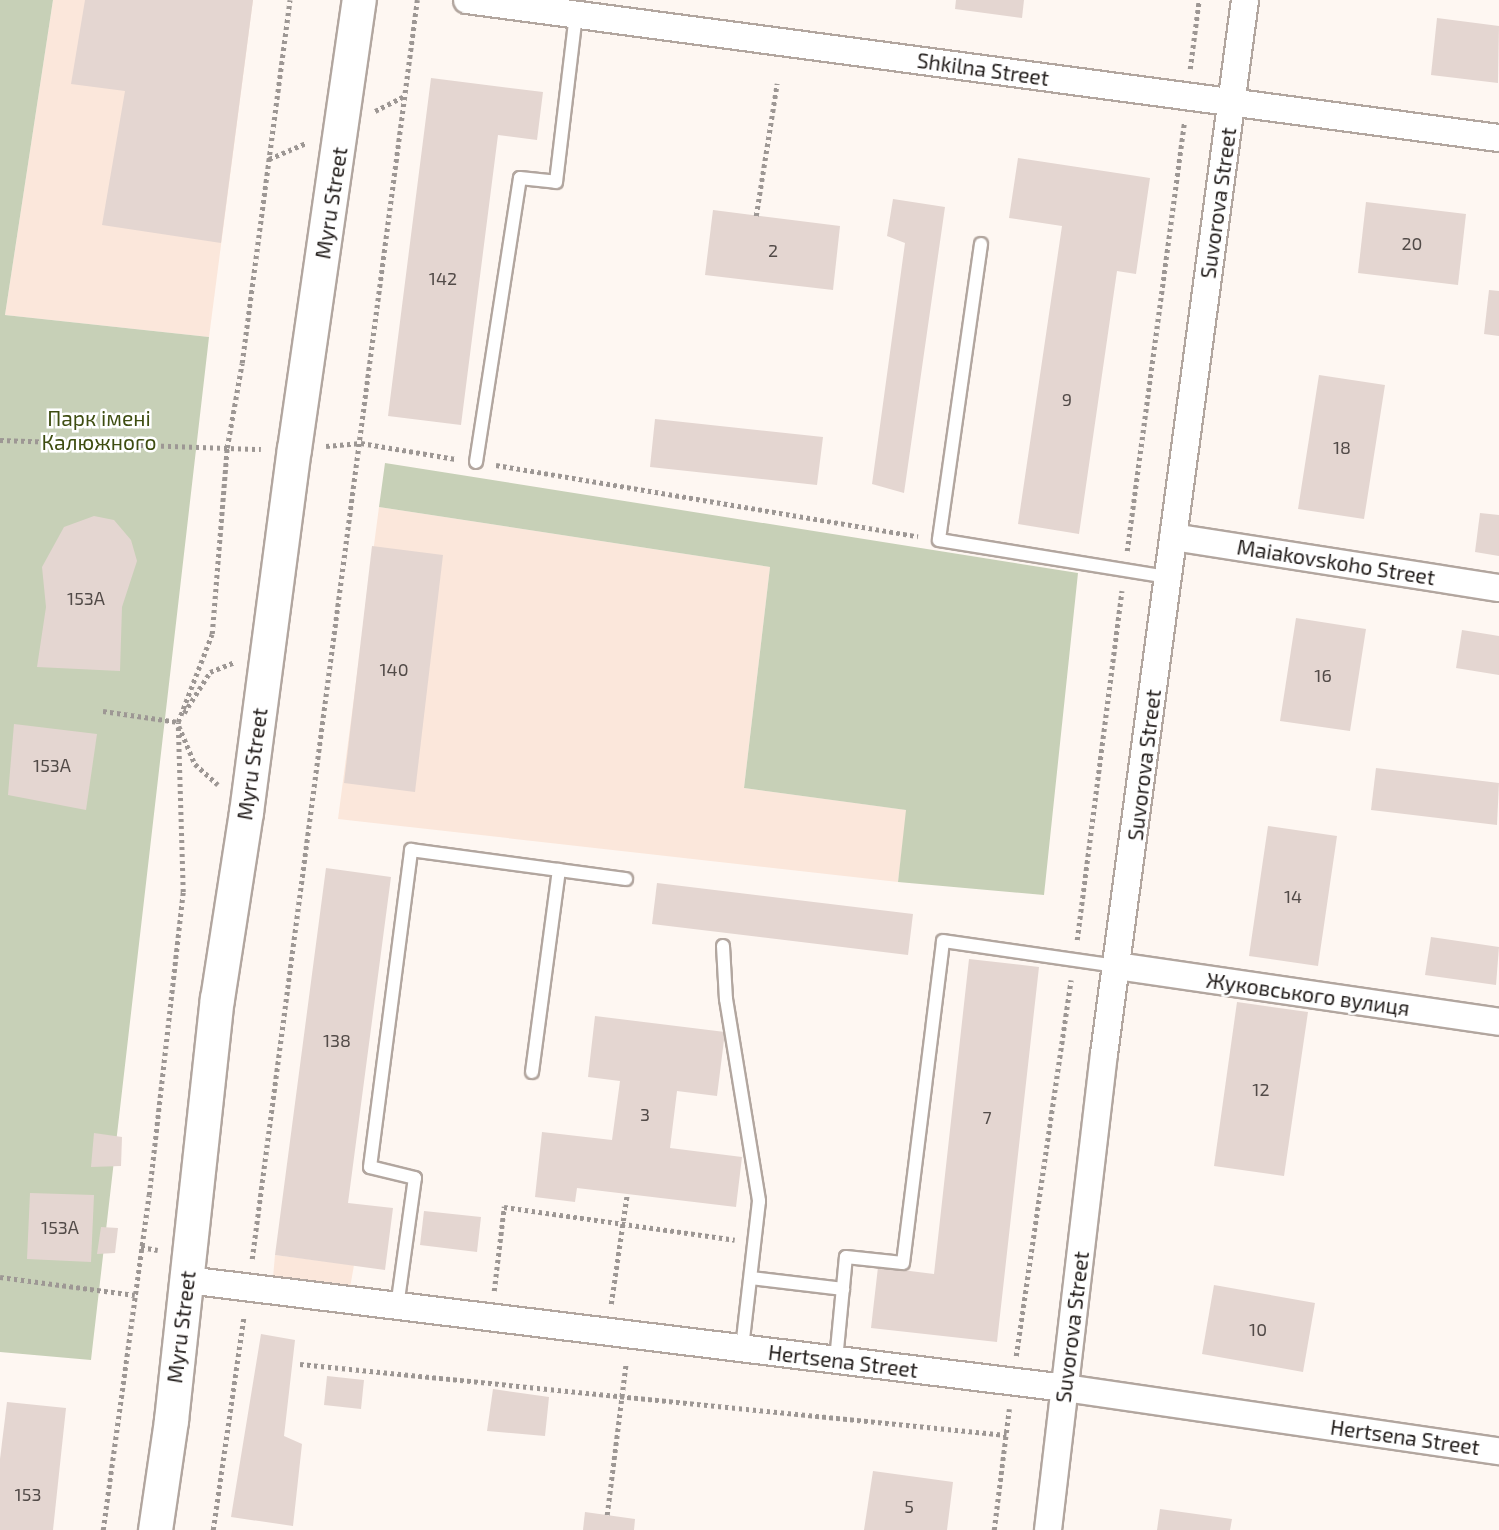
<!DOCTYPE html>
<meta charset="utf-8">
<style>
body{margin:0}
#map{position:relative;width:1499px;height:1530px;overflow:hidden;background:#fef7f2;font-family:"Exo 2",sans-serif}
div>[style]{position:absolute}
[style*='--x']{left:calc(var(--x)*1px);top:calc(var(--y)*1px);width:calc(var(--w)*1px);rotate:calc(var(--a)*1deg)}
.built>*{inset:0;background:#fbe7db}
.green>*{inset:0;background:#c7d0b7}
.building>*{inset:0;background:#e4d6d1}
.path>*{height:4.5px;margin-top:-2.25px;transform-origin:0;background:repeating-linear-gradient(90deg,#9d9794 0 3.5px,transparent 0 7px)}
.roads{filter:drop-shadow(2px 0 #b2a69f) drop-shadow(-2px 0 #b2a69f) drop-shadow(0 2px #b2a69f) drop-shadow(0 -2px #b2a69f)}
.service>*{height:12px;margin:-6px;padding:0 6px;transform-origin:6px;border-radius:6px;background:#fff}
.minor>*{height:26px;margin:-13px;padding:0 13px;transform-origin:13px;border-radius:13px;background:#fff}
.tertiary>*{height:33px;margin:-16.5px;padding:0 16.5px;transform-origin:16.5px;border-radius:16.5px;background:#fff}
span{translate:-50% -50%;white-space:nowrap;text-align:center;line-height:1.15;-webkit-text-stroke:5px #fff;paint-order:stroke}
.number-label{font-size:18px;color:#524b48}
.number-label span{-webkit-text-stroke-width:0}
.street-label{font-size:21px;color:#221d1b}
.park-label{font-size:21px;color:#3e4d11}
</style>
<div id="map">
<div class="built">
<div style="clip-path:polygon(53px 0,253px 0,209px 337px,5px 315px)"></div>
<div style="clip-path:polygon(379px 507px,770px 567px,744px 788px,907px 810px,898px 882px,338px 819px)"></div>
<div style="clip-path:polygon(275px 1255px,354px 1265px,350px 1288px,273px 1278px)"></div>
</div>
<div class="green">
<div style="clip-path:polygon(0 0,53px 0,5px 315px,209px 337px,91px 1360px,0 1352px)"></div>
<div style="clip-path:polygon(385px 463px,1078px 573px,1044px 895px,898px 882px,906px 810px,744px 788px,770px 567px,379px 507px)"></div>
</div>
<div class="building">
<div style="clip-path:polygon(85px 0,253px 0,221px 243px,102px 225px,125px 91px,71px 84px)"></div>
<div style="clip-path:polygon(956px 0,1024px 0,1022px 18px,955px 9px)"></div>
<div style="clip-path:polygon(1437px 18px,1499px 26px,1498px 83px,1431px 75px)"></div>
<div style="clip-path:polygon(431px 78px,543px 92px,537px 140px,498px 135px,461px 425px,388px 416px)"></div>
<div style="clip-path:polygon(1018px 158px,1150px 178px,1136px 274px,1117px 271px,1079px 534px,1018px 524px,1062px 226px,1009px 218px)"></div>
<div style="clip-path:polygon(893px 199px,945px 207px,904px 493px,872px 484px,905px 243px,887px 236px)"></div>
<div style="clip-path:polygon(1366px 202px,1466px 214px,1458px 285px,1358px 273px)"></div>
<div style="clip-path:polygon(713px 210px,840px 226px,833px 290px,705px 275px)"></div>
<div style="clip-path:polygon(1489px 290px,1499px 291px,1499px 336px,1484px 334px)"></div>
<div style="clip-path:polygon(1319px 375px,1385px 385px,1364px 519px,1298px 509px)"></div>
<div style="clip-path:polygon(655px 419px,823px 437px,817px 485px,650px 467px)"></div>
<div style="clip-path:polygon(1480px 513px,1499px 515px,1499px 556px,1475px 552px)"></div>
<div style="clip-path:polygon(94px 516px,114px 520px,131px 540px,137px 561px,122px 607px,120px 671px,37px 667px,46px 607px,42px 567px,64px 527px)"></div>
<div style="clip-path:polygon(372px 546px,443px 555px,415px 792px,344px 783px)"></div>
<div style="clip-path:polygon(1296px 618px,1366px 629px,1350px 731px,1280px 721px)"></div>
<div style="clip-path:polygon(1462px 630px,1499px 636px,1499px 675px,1456px 668px)"></div>
<div style="clip-path:polygon(14px 724px,97px 734px,86px 810px,8px 795px)"></div>
<div style="clip-path:polygon(1376px 768px,1499px 783px,1497px 825px,1371px 810px)"></div>
<div style="clip-path:polygon(1268px 826px,1337px 836px,1318px 966px,1249px 956px)"></div>
<div style="clip-path:polygon(326px 868px,391px 877px,348px 1203px,393px 1208px,385px 1270px,275px 1255px)"></div>
<div style="clip-path:polygon(657px 883px,913px 914px,908px 955px,652px 924px)"></div>
<div style="clip-path:polygon(1431px 937px,1499px 947px,1496px 985px,1425px 975px)"></div>
<div style="clip-path:polygon(969px 959px,1039px 967px,997px 1342px,871px 1328px,878px 1267px,934px 1274px)"></div>
<div style="clip-path:polygon(1237px 1002px,1308px 1012px,1284px 1176px,1214px 1166px)"></div>
<div style="clip-path:polygon(595px 1016px,725px 1032px,717px 1096px,677px 1091px,670px 1148px,742px 1157px,736px 1207px,577px 1188px,575px 1202px,535px 1197px,542px 1132px,612px 1140px,620px 1081px,588px 1077px)"></div>
<div style="clip-path:polygon(94px 1133px,122px 1137px,121px 1166px,91px 1167px)"></div>
<div style="clip-path:polygon(30px 1193px,94px 1195px,91px 1262px,27px 1259px)"></div>
<div style="clip-path:polygon(424px 1211px,481px 1217px,477px 1252px,420px 1245px)"></div>
<div style="clip-path:polygon(101px 1227px,118px 1228px,115px 1253px,97px 1254px)"></div>
<div style="clip-path:polygon(1214px 1285px,1315px 1303px,1303px 1372px,1202px 1354px)"></div>
<div style="clip-path:polygon(261px 1334px,295px 1340px,284px 1436px,302px 1444px,293px 1526px,231px 1517px)"></div>
<div style="clip-path:polygon(327px 1376px,364px 1380px,361px 1409px,324px 1405px)"></div>
<div style="clip-path:polygon(493px 1389px,549px 1397px,545px 1436px,487px 1431px)"></div>
<div style="clip-path:polygon(7px 1402px,66px 1408px,53px 1530px,0 1530px,0 1459px)"></div>
<div style="clip-path:polygon(873px 1471px,953px 1482px,947px 1530px,864px 1530px)"></div>
<div style="clip-path:polygon(1160px 1509px,1232px 1519px,1230px 1530px,1157px 1530px)"></div>
<div style="clip-path:polygon(585px 1512px,635px 1519px,634px 1530px,583px 1530px)"></div>
</div>
<div class="path">
<div style="--x:1190;--y:69;--w:70;--a:-82.6"></div>
<div style="--x:375;--y:111;--w:33;--a:-27"></div>
<div style="--x:269;--y:159;--w:40;--a:-23.4"></div>
<div style="--x:756;--y:216;--w:134;--a:-81"></div>
<div style="--x:0;--y:440;--w:261;--a:2"></div>
<div style="--x:326;--y:446;--w:35;--a:-5"></div>
<div style="--x:361;--y:443;--w:96;--a:9.6"></div>
<div style="--x:496;--y:465;--w:428;--a:9.6"></div>
<div style="--x:1127;--y:551;--w:432;--a:-82.4"></div>
<div style="--x:103;--y:711;--w:76;--a:8.3"></div>
<div style="--x:184;--y:713;--w:49;--a:-57.6"></div>
<div style="--x:210;--y:672;--w:27;--a:-22"></div>
<div style="--x:179;--y:726;--w:41;--a:67.2"></div>
<div style="--x:195;--y:764;--w:31;--a:42"></div>
<div style="--x:1077;--y:940;--w:352;--a:-82.7"></div>
<div style="--x:141;--y:1247;--w:17;--a:10"></div>
<div style="--x:252;--y:1259;--w:1270;--a:-82.53"></div>
<div style="--x:0;--y:1277;--w:136;--a:7.6"></div>
<div style="--x:494;--y:1291;--w:85;--a:-83.2"></div>
<div style="--x:504;--y:1207;--w:233;--a:8.1"></div>
<div style="--x:611;--y:1304;--w:111;--a:-81.7"></div>
<div style="--x:1016;--y:1356;--w:380;--a:-81.7"></div>
<div style="--x:300;--y:1364;--w:710;--a:5.74"></div>
<div style="--x:607;--y:1515;--w:153;--a:-82.9"></div>
<div style="--x:103;--y:1530;--w:338;--a:-82.2"></div>
<div style="--x:149;--y:1195;--w:305;--a:-83.6"></div>
<div style="--x:183;--y:892;--w:170;--a:-91.7"></div>
<div style="--x:178;--y:722;--w:94;--a:-68.9"></div>
<div style="--x:212;--y:634;--w:187;--a:-85.4"></div>
<div style="--x:227;--y:448;--w:86;--a:-80"></div>
<div style="--x:242;--y:363;--w:366;--a:-82.5"></div>
<div style="--x:213;--y:1530;--w:216;--a:-81.8"></div>
<div style="--x:994;--y:1530;--w:122;--a:-82.9"></div>
</div>
<div class="roads">
<div class="service">
<div style="--x:981;--y:244;--w:299;--a:98.1"></div>
<div style="--x:939;--y:540;--w:232;--a:9.2"></div>
<div style="--x:476;--y:462;--w:287;--a:-81.2"></div>
<div style="--x:520;--y:178;--w:36;--a:6"></div>
<div style="--x:556;--y:182;--w:169;--a:-83.2"></div>
<div style="--x:723;--y:946;--w:53;--a:86.8"></div>
<div style="--x:726;--y:999;--w:205;--a:80.7"></div>
<div style="--x:759;--y:1201;--w:148;--a:96.6"></div>
<div style="--x:532;--y:1072;--w:204;--a:-82.4"></div>
<div style="--x:751;--y:1278;--w:93;--a:6.8"></div>
<div style="--x:397;--y:1307;--w:130;--a:-82.1"></div>
<div style="--x:415;--y:1178;--w:46;--a:-166.3"></div>
<div style="--x:370;--y:1167;--w:320;--a:-82.6"></div>
<div style="--x:411;--y:850;--w:217;--a:7.7"></div>
<div style="--x:836;--y:1360;--w:103;--a:-84.5"></div>
<div style="--x:846;--y:1257;--w:57;--a:6"></div>
<div style="--x:903;--y:1263;--w:324;--a:-82.9"></div>
<div style="--x:943;--y:941;--w:176;--a:8.2"></div>
</div>
<div class="minor">
<div style="--x:467;--y:0;--w:1041;--a:7.62"></div>
<div style="--x:1173;--y:537;--w:330;--a:8.9"></div>
<div style="--x:1117;--y:966;--w:386;--a:8.3"></div>
<div style="--x:187;--y:1280;--w:885;--a:7.01"></div>
<div style="--x:1065;--y:1388;--w:439;--a:8.3"></div>
<div style="--x:1048;--y:1530;--w:479;--a:-83.3"></div>
<div style="--x:1104;--y:1054;--w:1063;--a:-82.38"></div>
</div>
<div class="tertiary">
<div style="--x:155;--y:1530;--w:111;--a:-81.7"></div>
<div style="--x:171;--y:1420;--w:424;--a:-83.8"></div>
<div style="--x:217;--y:999;--w:189;--a:-81.2"></div>
<div style="--x:246;--y:812;--w:366;--a:-82.5"></div>
<div style="--x:294;--y:449;--w:454;--a:-81.8"></div>
</div>
</div>
<div class="number-label">
<span style="left:1412px;top:243px">20</span>
<span style="left:773px;top:250px">2</span>
<span style="left:443px;top:278px">142</span>
<span style="left:1067px;top:399px">9</span>
<span style="left:1342px;top:447px">18</span>
<span style="left:86px;top:598px">153А</span>
<span style="left:394px;top:669px">140</span>
<span style="left:1323px;top:675px">16</span>
<span style="left:52px;top:765px">153А</span>
<span style="left:1293px;top:896px">14</span>
<span style="left:337px;top:1040px">138</span>
<span style="left:1261px;top:1089px">12</span>
<span style="left:645px;top:1114px">3</span>
<span style="left:987px;top:1117px">7</span>
<span style="left:60px;top:1227px">153А</span>
<span style="left:1258px;top:1329px">10</span>
<span style="left:28px;top:1494px">153</span>
<span style="left:909px;top:1506px">5</span>
</div>
<div class="street-label">
<span style="left:983px;top:69px;rotate:8deg">Shkilna Street</span>
<span style="left:331px;top:203px;rotate:-81deg">Myru Street</span>
<span style="left:1218px;top:203px;rotate:-82deg">Suvorova Street</span>
<span style="left:1336px;top:562px;rotate:9deg">Maiakovskoho Street</span>
<span style="left:252px;top:764px;rotate:-82deg">Myru Street</span>
<span style="left:1144px;top:765px;rotate:-83deg">Suvorova Street</span>
<span style="left:1308px;top:994px;rotate:8deg">Жуковського вулиця</span>
<span style="left:181px;top:1327px;rotate:-83deg">Myru Street</span>
<span style="left:1072px;top:1327px;rotate:-83deg">Suvorova Street</span>
<span style="left:843px;top:1361px;rotate:7deg">Hertsena Street</span>
<span style="left:1405px;top:1437px;rotate:8deg">Hertsena Street</span>
</div>
<div class="park-label">
<span style="left:99px;top:430px">Парк імені<br>Калюжного</span>
</div>
</div>
